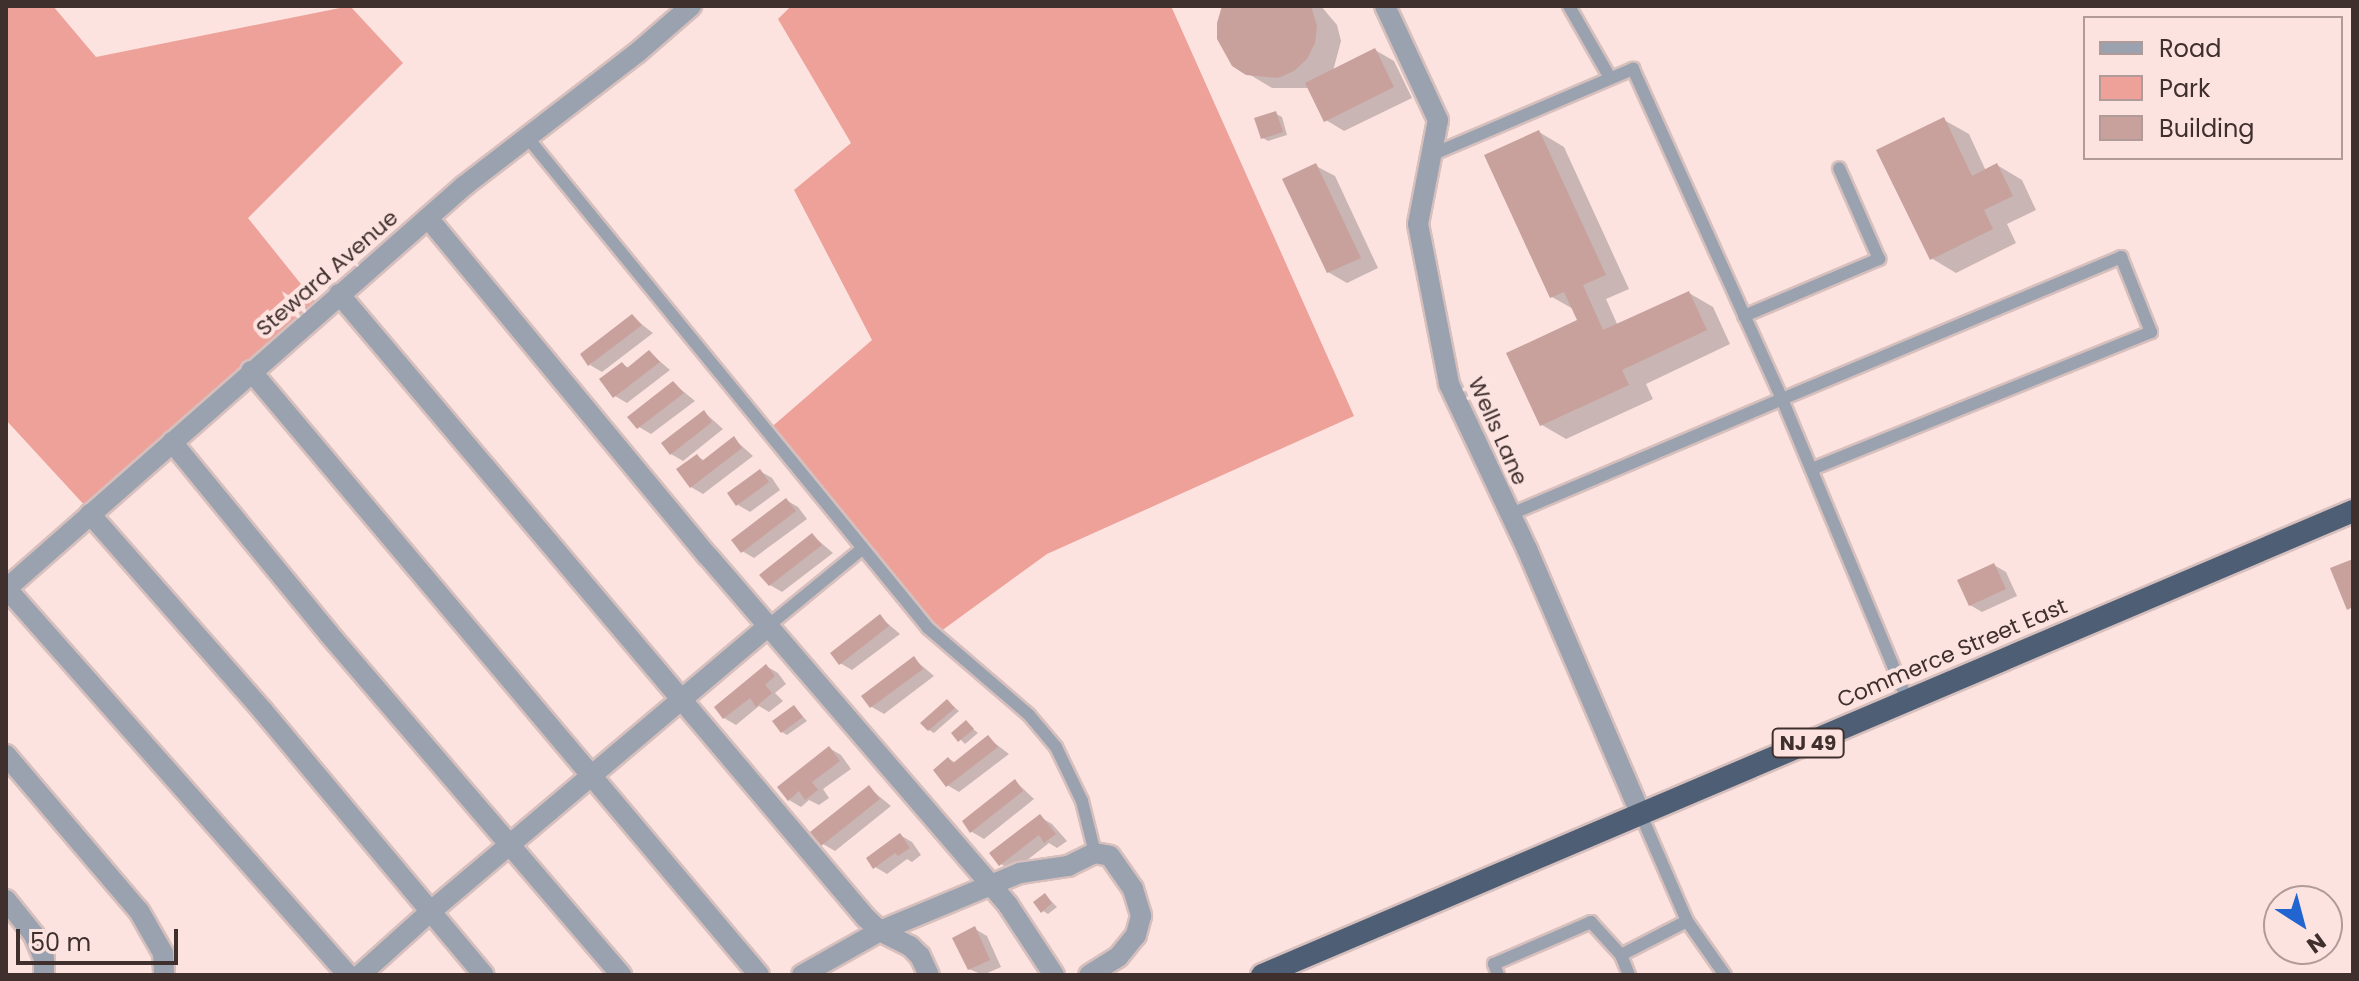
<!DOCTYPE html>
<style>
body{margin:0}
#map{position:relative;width:2359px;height:981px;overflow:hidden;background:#fce3e0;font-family:Poppins,sans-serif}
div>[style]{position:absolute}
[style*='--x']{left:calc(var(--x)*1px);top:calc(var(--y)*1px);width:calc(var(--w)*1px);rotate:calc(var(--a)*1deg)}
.green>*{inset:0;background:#eda199}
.shadow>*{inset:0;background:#0003}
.building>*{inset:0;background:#c8a19d}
.roads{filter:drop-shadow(2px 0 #d6bfbc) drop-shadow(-2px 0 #d6bfbc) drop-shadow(0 2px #d6bfbc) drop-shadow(0 -2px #d6bfbc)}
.service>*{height:12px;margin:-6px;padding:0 6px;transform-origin:6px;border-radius:6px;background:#9aa2b0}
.minor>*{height:20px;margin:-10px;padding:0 10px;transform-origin:10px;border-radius:10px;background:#9aa2b0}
.trunk>*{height:22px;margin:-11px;padding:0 11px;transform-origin:11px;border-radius:11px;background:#4e5e75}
span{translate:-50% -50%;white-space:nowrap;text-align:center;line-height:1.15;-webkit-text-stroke:8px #fce3e0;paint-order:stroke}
.shield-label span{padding:2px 6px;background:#fce3e0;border:2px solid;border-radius:6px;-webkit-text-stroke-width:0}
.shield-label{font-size:20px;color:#3f2f2d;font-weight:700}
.street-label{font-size:22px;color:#3f2f2d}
.frame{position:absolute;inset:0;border:8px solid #3f2f2d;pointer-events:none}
.legend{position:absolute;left:2083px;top:16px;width:260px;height:144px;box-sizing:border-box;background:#fce3e0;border:2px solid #b09b98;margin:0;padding:10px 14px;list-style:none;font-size:24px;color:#3f2f2d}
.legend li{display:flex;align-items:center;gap:16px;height:40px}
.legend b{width:40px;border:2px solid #b09b98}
.north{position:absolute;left:2263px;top:885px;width:80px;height:80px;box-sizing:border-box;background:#fce3e0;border:2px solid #b09b98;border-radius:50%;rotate:144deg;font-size:22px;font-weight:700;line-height:32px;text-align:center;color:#3f2f2d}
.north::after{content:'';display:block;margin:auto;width:28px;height:36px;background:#2265d1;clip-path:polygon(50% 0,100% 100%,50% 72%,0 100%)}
.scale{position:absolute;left:16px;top:929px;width:162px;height:36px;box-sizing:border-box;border:4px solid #3f2f2d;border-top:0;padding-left:10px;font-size:24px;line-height:28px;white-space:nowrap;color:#3f2f2d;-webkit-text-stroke:6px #fce3e0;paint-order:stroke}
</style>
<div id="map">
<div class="green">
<div style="clip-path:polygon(6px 6px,53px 6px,96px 57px,350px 6px,403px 63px,248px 218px,329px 319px,99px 521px,6px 420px)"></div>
<div style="clip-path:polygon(791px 6px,1171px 6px,1354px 416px,1047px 554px,937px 634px,767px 431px,872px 340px,794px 190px,851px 143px,778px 19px)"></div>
</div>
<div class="shadow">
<div style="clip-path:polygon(1226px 6px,1321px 6px,1337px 25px,1341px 41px,1333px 71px,1375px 50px,1394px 61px,1412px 98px,1344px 131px,1326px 120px,1310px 88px,1272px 88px,1247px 73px)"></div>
<div style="clip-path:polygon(1276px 114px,1282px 117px,1287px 135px,1268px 141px,1263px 138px)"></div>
<div style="clip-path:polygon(1944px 120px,1969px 134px,1986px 171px,1997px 165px,2022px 180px,2036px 210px,2007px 224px,2016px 243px,1956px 273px,1931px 258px)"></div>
<div style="clip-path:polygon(1539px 132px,1564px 147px,1629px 289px,1606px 299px,1618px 326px,1689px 293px,1713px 307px,1730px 344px,1646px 384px,1653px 399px,1566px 439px,1542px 425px,1580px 321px,1575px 310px,1552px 297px)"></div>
<div style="clip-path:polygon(1316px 166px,1335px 176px,1378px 268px,1347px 283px,1328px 272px)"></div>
<div style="clip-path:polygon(632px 317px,653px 333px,602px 372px,590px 365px)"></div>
<div style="clip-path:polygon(649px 352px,670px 370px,627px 403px,615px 396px,622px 364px,629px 368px)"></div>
<div style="clip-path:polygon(673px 383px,695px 401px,651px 434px,639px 427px)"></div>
<div style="clip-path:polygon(704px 412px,723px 429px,683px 461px,671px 454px)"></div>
<div style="clip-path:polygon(734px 439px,753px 456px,703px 494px,691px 487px,697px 456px,705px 461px)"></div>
<div style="clip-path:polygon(760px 471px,772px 478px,780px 490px,750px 512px,738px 505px)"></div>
<div style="clip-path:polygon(786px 500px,798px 507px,807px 519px,754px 558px,742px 551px)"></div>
<div style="clip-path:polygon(812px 535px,833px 553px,782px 592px,770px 585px)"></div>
<div style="clip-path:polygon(1994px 565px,2006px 572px,2017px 596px,1982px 612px,1970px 605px)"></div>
<div style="clip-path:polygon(880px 617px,900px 634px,852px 670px,840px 663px)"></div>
<div style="clip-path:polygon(914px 659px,934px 676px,884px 714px,872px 707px,864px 697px)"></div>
<div style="clip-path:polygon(766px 666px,778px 673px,786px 684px,775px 693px,783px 701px,769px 712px,759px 706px,736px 725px,724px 718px)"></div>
<div style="clip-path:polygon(947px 701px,959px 711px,934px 733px,929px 730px)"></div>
<div style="clip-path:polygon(794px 707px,807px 721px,787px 735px,782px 732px)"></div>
<div style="clip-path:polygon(966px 723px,978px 733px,965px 744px,954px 733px)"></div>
<div style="clip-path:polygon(988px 738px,1009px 754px,959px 792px,947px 785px,949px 759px,956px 763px)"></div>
<div style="clip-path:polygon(829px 748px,841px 755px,851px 769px,823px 789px,829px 798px,819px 805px,809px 800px,801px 807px,789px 800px)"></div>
<div style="clip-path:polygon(1015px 781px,1034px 799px,984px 839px,972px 832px,964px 822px)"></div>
<div style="clip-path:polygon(869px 788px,891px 806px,835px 851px,823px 844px)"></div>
<div style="clip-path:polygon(1040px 817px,1052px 824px,1067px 841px,1057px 848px,1049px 843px,1013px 871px,1001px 864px)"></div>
<div style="clip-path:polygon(900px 835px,912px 842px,921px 855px,912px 862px,907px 859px,887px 874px,875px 867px)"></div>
<div style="clip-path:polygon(1046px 896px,1057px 907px,1048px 914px,1043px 911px)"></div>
<div style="clip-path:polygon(975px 929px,987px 936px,1001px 967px,983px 975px,969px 969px)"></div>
</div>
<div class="building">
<div style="clip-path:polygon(1222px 6px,1311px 6px,1317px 26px,1315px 43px,1307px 59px,1294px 71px,1278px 78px,1246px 75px,1232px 66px,1217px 39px,1217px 23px)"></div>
<div style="clip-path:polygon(1375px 48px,1394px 87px,1324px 122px,1305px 83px)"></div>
<div style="clip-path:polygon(1276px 111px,1283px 132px,1261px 139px,1254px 118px)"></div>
<div style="clip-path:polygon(1944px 117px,1972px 176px,1997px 163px,2013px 196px,1984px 210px,1993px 229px,1930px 260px,1876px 150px)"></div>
<div style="clip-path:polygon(1539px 130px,1606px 275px,1583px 285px,1603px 330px,1689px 291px,1707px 330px,1622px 370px,1629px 385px,1540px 426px,1506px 353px,1577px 320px,1564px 292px,1550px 298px,1484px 155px)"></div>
<div style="clip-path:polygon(1316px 163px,1361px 258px,1327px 273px,1282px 179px)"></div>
<div style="clip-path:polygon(632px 314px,642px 325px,588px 366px,580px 354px)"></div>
<div style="clip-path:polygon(649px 350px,660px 362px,613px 398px,599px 379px,622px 362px,627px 368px)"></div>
<div style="clip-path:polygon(673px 381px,684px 393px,637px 429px,627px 417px)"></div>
<div style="clip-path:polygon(704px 410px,712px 422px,670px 455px,661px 443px)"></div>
<div style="clip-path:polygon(734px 436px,742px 448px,690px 488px,676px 469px,697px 454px,702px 461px)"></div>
<div style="clip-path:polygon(760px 469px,769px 482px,736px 506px,727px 493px)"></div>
<div style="clip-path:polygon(786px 498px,796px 511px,741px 553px,731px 540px)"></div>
<div style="clip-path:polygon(812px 533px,822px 545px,769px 586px,759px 575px)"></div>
<div style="clip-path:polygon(2353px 559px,2353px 607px,2347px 610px,2330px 568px)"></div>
<div style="clip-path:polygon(1994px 563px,2006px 589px,1969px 606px,1957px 580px)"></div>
<div style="clip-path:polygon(880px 614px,889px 626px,839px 665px,830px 653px)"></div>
<div style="clip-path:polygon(914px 656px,923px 669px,870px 708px,861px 696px)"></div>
<div style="clip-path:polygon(766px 664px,775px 676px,765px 685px,772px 693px,756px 707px,750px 698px,723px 719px,714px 707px)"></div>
<div style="clip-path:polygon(947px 699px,955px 708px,928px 731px,920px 723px)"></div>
<div style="clip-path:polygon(794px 705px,803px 717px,781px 733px,772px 721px)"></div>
<div style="clip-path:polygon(966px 720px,974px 729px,958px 742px,951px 733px)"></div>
<div style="clip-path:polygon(988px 735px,998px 747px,946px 787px,933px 770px,948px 757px,953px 763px)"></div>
<div style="clip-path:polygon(829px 746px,840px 761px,812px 782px,818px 790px,805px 800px,799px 791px,788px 801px,777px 787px)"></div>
<div style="clip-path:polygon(1015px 779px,1023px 791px,970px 833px,962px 821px)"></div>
<div style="clip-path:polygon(869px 785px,880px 799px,821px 846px,810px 832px)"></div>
<div style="clip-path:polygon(1040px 814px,1056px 834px,1044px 843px,1039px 835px,999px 866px,989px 853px)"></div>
<div style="clip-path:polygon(900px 833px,910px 848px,898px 856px,895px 853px,873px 869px,866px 858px)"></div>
<div style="clip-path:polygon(1045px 893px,1052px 903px,1041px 913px,1033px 902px)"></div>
<div style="clip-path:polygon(975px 926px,990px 960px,968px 970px,952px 938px)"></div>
</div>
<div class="roads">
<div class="service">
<div style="--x:1569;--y:6;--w:83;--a:60.3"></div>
<div style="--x:527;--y:137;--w:634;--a:50.76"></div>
<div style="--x:928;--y:628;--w:133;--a:40.7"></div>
<div style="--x:1029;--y:715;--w:42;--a:49.8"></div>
<div style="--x:1056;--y:747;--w:60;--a:64.3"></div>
<div style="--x:1082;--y:801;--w:54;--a:76"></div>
<div style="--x:1431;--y:155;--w:220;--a:-23.1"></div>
<div style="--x:1633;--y:69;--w:362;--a:65.7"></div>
<div style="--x:1782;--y:399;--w:368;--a:-22.7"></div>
<div style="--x:2121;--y:257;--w:81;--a:68.2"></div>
<div style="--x:2151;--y:332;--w:366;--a:158"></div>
<div style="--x:1744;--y:316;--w:147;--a:-22.9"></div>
<div style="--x:1879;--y:259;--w:99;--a:-113.7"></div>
<div style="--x:1509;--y:515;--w:297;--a:-23"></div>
<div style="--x:1782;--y:399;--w:326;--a:67.4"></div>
<div style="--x:768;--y:626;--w:122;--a:-39.3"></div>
<div style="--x:1641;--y:815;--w:116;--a:66.5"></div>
<div style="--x:1687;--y:921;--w:66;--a:54.9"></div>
<div style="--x:1621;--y:955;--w:74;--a:-27.3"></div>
<div style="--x:1498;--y:975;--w:12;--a:-110"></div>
<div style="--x:1494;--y:964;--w:106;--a:-23.4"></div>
<div style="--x:1591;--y:922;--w:45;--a:47.7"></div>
<div style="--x:1621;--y:955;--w:22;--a:68"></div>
</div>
<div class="minor">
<div style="--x:1385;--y:6;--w:126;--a:65.1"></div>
<div style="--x:1438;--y:120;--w:106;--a:100.9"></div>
<div style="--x:1418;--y:224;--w:163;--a:79"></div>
<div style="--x:1449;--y:384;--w:183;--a:64.7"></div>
<div style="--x:1527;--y:549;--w:289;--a:66.8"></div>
<div style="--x:428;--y:218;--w:439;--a:50.4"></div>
<div style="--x:708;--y:556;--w:460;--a:49.3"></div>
<div style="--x:1008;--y:905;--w:84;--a:56.7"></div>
<div style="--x:339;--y:294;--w:817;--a:49.82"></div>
<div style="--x:866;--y:918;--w:19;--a:43"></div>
<div style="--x:880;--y:931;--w:34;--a:27"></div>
<div style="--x:910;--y:946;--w:14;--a:45"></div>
<div style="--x:920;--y:956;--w:21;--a:65"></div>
<div style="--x:251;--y:371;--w:789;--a:49.93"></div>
<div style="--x:172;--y:442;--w:248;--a:50.7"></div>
<div style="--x:329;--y:634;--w:449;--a:49.4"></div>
<div style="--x:90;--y:514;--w:262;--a:48.7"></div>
<div style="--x:263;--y:711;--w:344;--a:50.1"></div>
<div style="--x:6;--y:589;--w:610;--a:-41.34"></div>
<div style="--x:464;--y:186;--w:218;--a:-37.6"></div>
<div style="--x:637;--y:53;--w:72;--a:-41"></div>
<div style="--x:7;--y:589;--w:515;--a:48.54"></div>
<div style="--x:6;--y:755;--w:205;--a:49.6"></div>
<div style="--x:139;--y:911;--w:48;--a:60.3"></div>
<div style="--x:163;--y:953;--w:22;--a:87"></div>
<div style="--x:6;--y:900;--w:45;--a:51.3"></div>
<div style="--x:34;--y:935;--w:25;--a:67"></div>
<div style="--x:44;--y:958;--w:17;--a:90"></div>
<div style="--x:360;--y:975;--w:94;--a:-42"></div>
<div style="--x:430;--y:912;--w:443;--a:-40.2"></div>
<div style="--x:802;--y:975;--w:90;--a:-29.4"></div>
<div style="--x:880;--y:931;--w:152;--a:-22.5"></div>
<div style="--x:1020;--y:873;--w:49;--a:-8.3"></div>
<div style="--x:1068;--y:866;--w:30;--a:-26"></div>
<div style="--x:1095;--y:853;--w:15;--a:11"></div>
<div style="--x:1110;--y:856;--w:40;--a:55.1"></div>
<div style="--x:1133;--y:889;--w:28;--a:73"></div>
<div style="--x:1141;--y:916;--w:20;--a:105"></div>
<div style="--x:1136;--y:935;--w:28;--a:129"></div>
<div style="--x:1118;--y:957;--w:34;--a:148"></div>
</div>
<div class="trunk">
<div style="--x:1262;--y:975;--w:1186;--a:-23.04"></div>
</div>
</div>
<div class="shield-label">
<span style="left:1808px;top:743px">NJ 49</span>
</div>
<div class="street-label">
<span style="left:327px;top:273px;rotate:-41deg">Steward Avenue</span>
<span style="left:1498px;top:431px;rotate:66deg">Wells Lane</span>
<span style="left:1952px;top:653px;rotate:-23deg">Commerce Street East</span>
</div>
<div class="frame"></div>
<ul class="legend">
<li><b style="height:10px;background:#9aa2b0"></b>Road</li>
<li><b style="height:22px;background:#eda199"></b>Park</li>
<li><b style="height:22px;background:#c8a19d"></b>Building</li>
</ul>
<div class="north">N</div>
<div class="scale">50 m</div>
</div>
